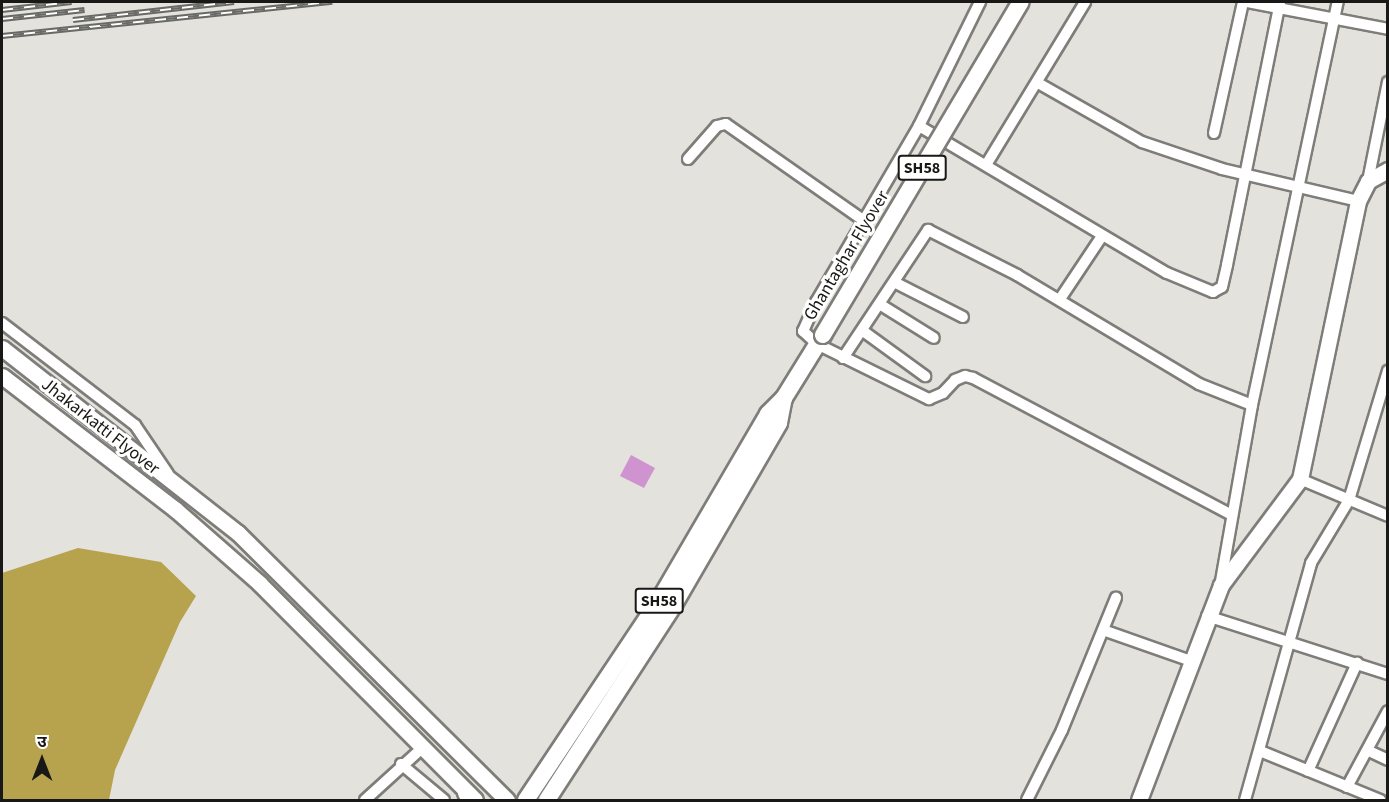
<!DOCTYPE html>
<meta charset="utf-8">
<style>
body{margin:0}
#map{position:relative;width:1389px;height:802px;overflow:hidden;background:#e3e2dc;font-family:"Source Sans 3","Noto Sans Devanagari",sans-serif}
div>[style]{position:absolute}
[style*='--x']{left:calc(var(--x)*1px);top:calc(var(--y)*1px);width:calc(var(--w)*1px);rotate:calc(var(--a)*1deg)}
.water>*{inset:0;background:#b7a24d}
.building>*{inset:0;background:#cf93d0}
.roads{filter:drop-shadow(2px 0 #7f7d79) drop-shadow(-2px 0 #7f7d79) drop-shadow(0 2px #7f7d79) drop-shadow(0 -2px #7f7d79)}
.street>*{height:10px;margin:-5px;padding:0 5px;transform-origin:5px;border-radius:5px;background:#fff}
.secondary>*{height:15px;margin:-7.5px;padding:0 7.5px;transform-origin:7.5px;border-radius:7.5px;background:#fff}
.primary>*{height:16px;margin:-8px;padding:0 8px;transform-origin:8px;border-radius:8px;background:#fff}
.rail>*{height:6px;margin-top:-3px;transform-origin:0;background:repeating-linear-gradient(90deg,#fff 0 11px,#696965 0 22px);box-sizing:border-box;border-block:2px solid #696965}
.bridges{filter:drop-shadow(2px 0 #7f7d79) drop-shadow(-2px 0 #7f7d79) drop-shadow(0 2px #7f7d79) drop-shadow(0 -2px #7f7d79)}
.primary-bridge>*{height:16px;margin:-8px;padding:0 8px;transform-origin:8px;border-radius:8px;background:#fff}
span{translate:-50% -50%;white-space:nowrap;text-align:center;line-height:1.15;-webkit-text-stroke:6px #fff;paint-order:stroke}
.shield-label span{padding:2px 4px;background:#fff;border:2px solid;border-radius:4px;-webkit-text-stroke-width:0}
.shield-label{font-size:16px;color:#181816;font-weight:700}
.street-label{font-size:18px;color:#181816}
.frame{position:absolute;inset:0;border:3px solid #181816;pointer-events:none}
.north{position:absolute;left:12px;top:730px;width:60px;height:60px;-webkit-text-stroke:4px #fff;paint-order:stroke;rotate:0deg;font-size:16px;font-weight:700;line-height:24px;text-align:center;color:#181816}
.north::after{content:'';display:block;margin:auto;width:21px;height:27px;background:#181816;clip-path:polygon(50% 0,100% 100%,50% 72%,0 100%)}
</style>
<div id="map">
<div class="water">
<div style="clip-path:polygon(78px 548px,161px 562px,196px 596px,180px 622px,115px 770px,109px 800px,2px 800px,2px 573px)"></div>
</div>
<div class="building">
<div style="clip-path:polygon(631px 455px,655px 468px,644px 488px,620px 476px)"></div>
</div>
<div class="roads">
<div class="street">
<div style="--x:980;--y:2;--w:138;--a:116.2"></div>
<div style="--x:919;--y:126;--w:204;--a:120.3"></div>
<div style="--x:816;--y:302;--w:32;--a:114"></div>
<div style="--x:803;--y:331;--w:19;--a:43"></div>
<div style="--x:817;--y:344;--w:125;--a:26.2"></div>
<div style="--x:929;--y:399;--w:15;--a:-23"></div>
<div style="--x:943;--y:393;--w:18;--a:-47"></div>
<div style="--x:955;--y:380;--w:11;--a:-22"></div>
<div style="--x:965;--y:376;--w:8;--a:14"></div>
<div style="--x:973;--y:378;--w:293;--a:27.9"></div>
<div style="--x:1247;--y:2;--w:144;--a:10.8"></div>
<div style="--x:1038;--y:83;--w:120;--a:29.6"></div>
<div style="--x:1142;--y:142;--w:84;--a:18.6"></div>
<div style="--x:1222;--y:169;--w:140;--a:13.2"></div>
<div style="--x:919;--y:126;--w:288;--a:30.7"></div>
<div style="--x:1167;--y:273;--w:50;--a:22.4"></div>
<div style="--x:1213;--y:292;--w:10;--a:-29"></div>
<div style="--x:1222;--y:287;--w:23;--a:-77"></div>
<div style="--x:1227;--y:265;--w:268;--a:-78.6"></div>
<div style="--x:1214;--y:133;--w:134;--a:-77.5"></div>
<div style="--x:688;--y:159;--w:44;--a:-48.7"></div>
<div style="--x:717;--y:126;--w:9;--a:-13"></div>
<div style="--x:726;--y:124;--w:167;--a:35"></div>
<div style="--x:986;--y:165;--w:191;--a:-58.7"></div>
<div style="--x:1368;--y:181;--w:101;--a:-78.6"></div>
<div style="--x:896;--y:283;--w:75;--a:26.9"></div>
<div style="--x:1060;--y:299;--w:76;--a:-56.3"></div>
<div style="--x:881;--y:305;--w:62;--a:31.9"></div>
<div style="--x:2;--y:323;--w:168;--a:37.5"></div>
<div style="--x:135;--y:425;--w:59;--a:56"></div>
<div style="--x:863;--y:331;--w:77;--a:36"></div>
<div style="--x:843;--y:358;--w:154;--a:-56.4"></div>
<div style="--x:928;--y:230;--w:100;--a:26.8"></div>
<div style="--x:1017;--y:275;--w:212;--a:30.9"></div>
<div style="--x:1199;--y:384;--w:57;--a:21.6"></div>
<div style="--x:1300;--y:479;--w:95;--a:22.8"></div>
<div style="--x:1221;--y:581;--w:179;--a:-80"></div>
<div style="--x:1252;--y:405;--w:412;--a:-78"></div>
<div style="--x:1207;--y:616;--w:190;--a:17.8"></div>
<div style="--x:1103;--y:630;--w:93;--a:19.4"></div>
<div style="--x:1260;--y:751;--w:130;--a:22.2"></div>
<div style="--x:1369;--y:751;--w:21;--a:25"></div>
<div style="--x:401;--y:764;--w:56;--a:39.9"></div>
<div style="--x:1308;--y:771;--w:119;--a:-65.6"></div>
<div style="--x:1347;--y:787;--w:86;--a:-61.7"></div>
<div style="--x:365;--y:800;--w:76;--a:-42.3"></div>
<div style="--x:1027;--y:800;--w:78;--a:-63.4"></div>
<div style="--x:1062;--y:730;--w:143;--a:-67.8"></div>
<div style="--x:1245;--y:800;--w:246;--a:-74.4"></div>
<div style="--x:1311;--y:563;--w:74;--a:-58.9"></div>
<div style="--x:1349;--y:500;--w:135;--a:-73.2"></div>
</div>
<div class="secondary">
<div style="--x:2;--y:348;--w:300;--a:38.1"></div>
<div style="--x:238;--y:533;--w:379;--a:44.8"></div>
<div style="--x:2;--y:376;--w:220;--a:37.6"></div>
<div style="--x:176;--y:510;--w:111;--a:41.3"></div>
<div style="--x:259;--y:583;--w:306;--a:45.1"></div>
<div style="--x:1139;--y:800;--w:230;--a:-69.1"></div>
<div style="--x:1221;--y:585;--w:132;--a:-53.3"></div>
<div style="--x:1300;--y:479;--w:284;--a:-78.2"></div>
<div style="--x:1358;--y:201;--w:22;--a:-63"></div>
<div style="--x:1368;--y:181;--w:23;--a:-29"></div>
</div>
<div class="primary">
<div style="--x:466;--y:793;--w:8;--a:60"></div>
<div style="--x:526;--y:800;--w:242;--a:-56.3"></div>
<div style="--x:660;--y:599;--w:214;--a:-59.7"></div>
<div style="--x:768;--y:414;--w:23;--a:-45"></div>
<div style="--x:784;--y:398;--w:74;--a:-58.2"></div>
<div style="--x:547;--y:800;--w:231;--a:-57"></div>
<div style="--x:673;--y:606;--w:211;--a:-59.9"></div>
<div style="--x:779;--y:423;--w:25;--a:-79"></div>
</div>
</div>
<div class="rail">
<div style="--x:2;--y:10;--w:70;--a:-6.5"></div>
<div style="--x:2;--y:19;--w:83;--a:-6.2"></div>
<div style="--x:73;--y:20;--w:162;--a:-6.4"></div>
<div style="--x:2;--y:36;--w:332;--a:-5.9"></div>
</div>
<div class="bridges">
<div class="primary-bridge">
<div style="--x:823;--y:335;--w:387;--a:-59.3"></div>
</div>
</div>
<div class="shield-label">
<span style="left:922px;top:168px">SH58</span>
<span style="left:659px;top:601px">SH58</span>
</div>
<div class="street-label">
<span style="left:847px;top:256px;rotate:-59deg">Ghantaghar Flyover</span>
<span style="left:100px;top:427px;rotate:38deg">Jhakarkatti Flyover</span>
</div>
<div class="frame"></div>
<div class="north">उ</div>
</div>
